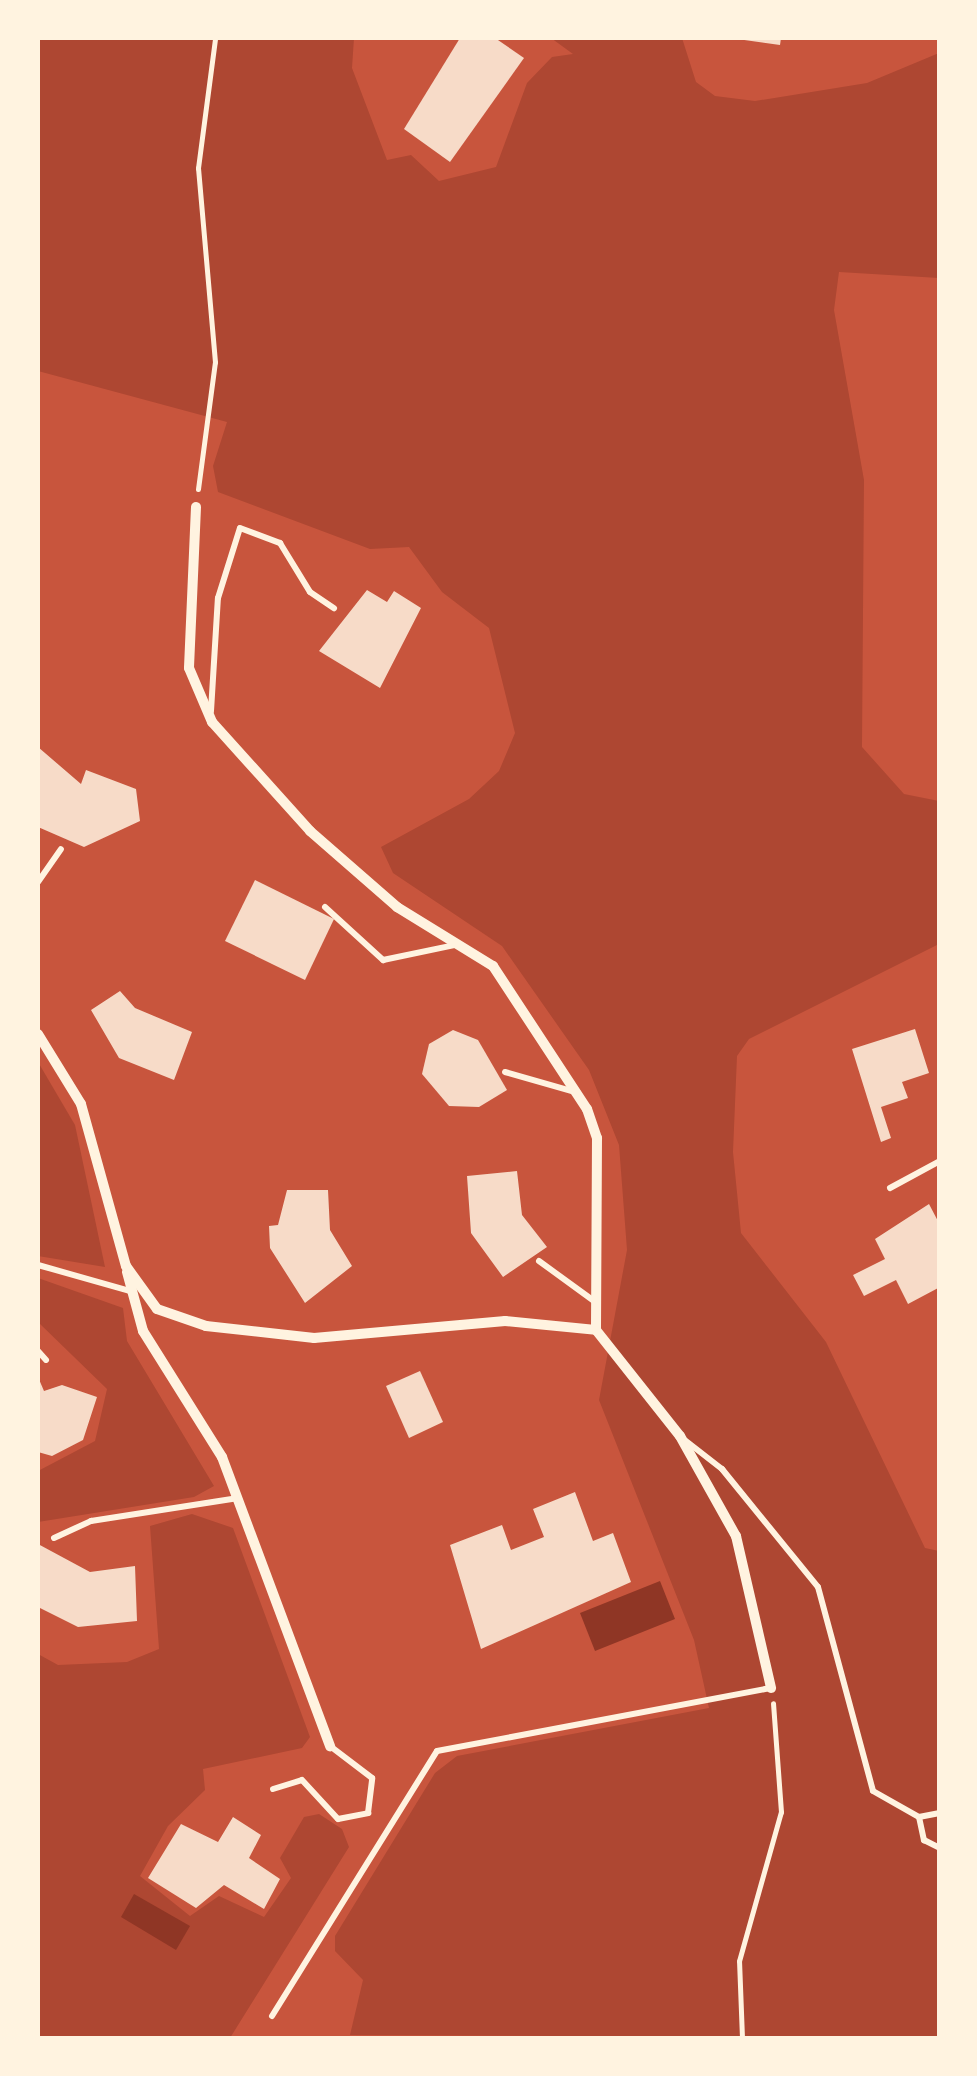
<!DOCTYPE html>
<style>
body{margin:0}
#map{position:relative;width:977px;height:2076px;overflow:hidden;background:#c8553d;font-family:"Work Sans",sans-serif}
div>[style]{position:absolute}
[style*='--x']{left:calc(var(--x)*1px);top:calc(var(--y)*1px);width:calc(var(--w)*1px);rotate:calc(var(--a)*1deg)}
.green>*{inset:0;background:#ae4732}
.water>*{inset:0;background:#8f3625}
.building>*{inset:0;background:#f7dbc8}
.path>*{height:5px;margin:-2.5px;padding:0 2.5px;transform-origin:2.5px;border-radius:2.5px;background:#fff3e0}
.service>*{height:6px;margin:-3px;padding:0 3px;transform-origin:3px;border-radius:3px;background:#fff3e0}
.minor>*{height:10px;margin:-5px;padding:0 5px;transform-origin:5px;border-radius:5px;background:#fff3e0}
span{translate:-50% -50%;white-space:nowrap;text-align:center;line-height:1.15;-webkit-text-stroke:8px #fff3e0;paint-order:stroke}
.frame{position:absolute;inset:0;border:40px solid #fff3e0;pointer-events:none}
</style>
<div id="map">
<div class="green">
<div style="clip-path:polygon(40px 38px,354px 38px,352px 68px,387px 160px,411px 155px,439px 181px,496px 167px,527px 83px,552px 57px,573px 54px,551px 38px,682px 38px,696px 82px,715px 96px,755px 101px,867px 83px,939px 53px,939px 278px,839px 272px,834px 310px,864px 480px,862px 747px,904px 794px,939px 801px,939px 944px,749px 1039px,737px 1056px,733px 1152px,741px 1233px,826px 1342px,925px 1548px,939px 1551px,939px 2038px,350px 2035px,363px 1980px,335px 1951px,335px 1936px,435px 1773px,457px 1756px,709px 1708px,694px 1640px,599px 1400px,627px 1250px,619px 1145px,589px 1070px,502px 946px,393px 873px,381px 847px,469px 799px,499px 771px,515px 733px,489px 628px,442px 592px,409px 547px,370px 549px,218px 492px,213px 466px,227px 422px,38px 371px)"></div>
<div style="clip-path:polygon(38px 1062px,75px 1125px,105px 1267px,38px 1256px)"></div>
<div style="clip-path:polygon(38px 1278px,123px 1308px,127px 1341px,214px 1486px,194px 1497px,38px 1522px,38px 1471px,95px 1441px,107px 1389px,38px 1322px)"></div>
<div style="clip-path:polygon(192px 1514px,233px 1528px,310px 1737px,302px 1748px,203px 1769px,205px 1790px,168px 1826px,140px 1876px,190px 1916px,219px 1896px,264px 1917px,291px 1878px,280px 1858px,304px 1817px,319px 1814px,342px 1829px,349px 1847px,230px 2038px,38px 2038px,38px 1654px,58px 1665px,127px 1662px,159px 1649px,150px 1526px)"></div>
</div>
<div class="water">
<div style="clip-path:polygon(660px 1581px,675px 1619px,595px 1651px,580px 1613px)"></div>
<div style="clip-path:polygon(134px 1894px,190px 1926px,176px 1950px,121px 1917px)"></div>
</div>
<div class="building">
<div style="clip-path:polygon(460px 38px,495px 38px,524px 58px,450px 162px,404px 129px)"></div>
<div style="clip-path:polygon(730px 38px,781px 38px,780px 45px)"></div>
<div style="clip-path:polygon(367px 590px,387px 602px,394px 591px,421px 608px,380px 688px,319px 651px)"></div>
<div style="clip-path:polygon(38px 747px,81px 784px,86px 770px,136px 789px,140px 821px,84px 847px,38px 827px)"></div>
<div style="clip-path:polygon(255px 880px,334px 919px,305px 980px,225px 941px)"></div>
<div style="clip-path:polygon(120px 991px,135px 1008px,192px 1032px,174px 1080px,119px 1058px,91px 1010px)"></div>
<div style="clip-path:polygon(915px 1029px,929px 1073px,902px 1082px,908px 1098px,881px 1107px,891px 1138px,881px 1142px,852px 1049px)"></div>
<div style="clip-path:polygon(453px 1030px,478px 1040px,507px 1090px,479px 1107px,449px 1106px,422px 1074px,429px 1044px)"></div>
<div style="clip-path:polygon(517px 1171px,522px 1215px,547px 1247px,503px 1277px,471px 1233px,467px 1176px)"></div>
<div style="clip-path:polygon(287px 1190px,328px 1190px,330px 1230px,352px 1266px,305px 1303px,270px 1248px,269px 1226px,278px 1225px)"></div>
<div style="clip-path:polygon(929px 1204px,940px 1225px,940px 1287px,908px 1304px,896px 1280px,864px 1296px,853px 1275px,885px 1259px,875px 1239px)"></div>
<div style="clip-path:polygon(420px 1371px,443px 1422px,409px 1438px,386px 1386px)"></div>
<div style="clip-path:polygon(38px 1377px,44px 1391px,62px 1385px,97px 1397px,83px 1440px,52px 1456px,38px 1452px)"></div>
<div style="clip-path:polygon(575px 1492px,593px 1541px,613px 1533px,631px 1582px,481px 1649px,450px 1545px,502px 1525px,511px 1550px,544px 1537px,533px 1509px)"></div>
<div style="clip-path:polygon(38px 1544px,90px 1572px,135px 1566px,137px 1621px,78px 1627px,38px 1607px)"></div>
<div style="clip-path:polygon(233px 1817px,261px 1835px,249px 1858px,280px 1879px,264px 1909px,224px 1885px,196px 1908px,148px 1878px,181px 1824px,218px 1842px)"></div>
</div>
<div class="path">
<div style="--x:198;--y:489;--w:128;--a:-82.4"></div>
<div style="--x:215;--y:362;--w:195;--a:-95"></div>
<div style="--x:198;--y:168;--w:131;--a:-82.5"></div>
<div style="--x:742;--y:2038;--w:77;--a:-92.2"></div>
<div style="--x:739;--y:1961;--w:155;--a:-74.3"></div>
<div style="--x:781;--y:1812;--w:109;--a:-94.2"></div>
</div>
<div class="service">
<div style="--x:211;--y:711;--w:113;--a:-86.5"></div>
<div style="--x:218;--y:598;--w:73;--a:-72.6"></div>
<div style="--x:240;--y:528;--w:43;--a:20.6"></div>
<div style="--x:280;--y:543;--w:57;--a:58.5"></div>
<div style="--x:310;--y:592;--w:29;--a:34"></div>
<div style="--x:38;--y:882;--w:40;--a:-55.1"></div>
<div style="--x:325;--y:907;--w:79;--a:42.4"></div>
<div style="--x:383;--y:960;--w:74;--a:-11.8"></div>
<div style="--x:505;--y:1072;--w:76;--a:16"></div>
<div style="--x:890;--y:1188;--w:57;--a:-28.4"></div>
<div style="--x:539;--y:1261;--w:68;--a:36"></div>
<div style="--x:38;--y:1265;--w:96;--a:15.8"></div>
<div style="--x:38;--y:1351;--w:12;--a:48"></div>
<div style="--x:686;--y:1441;--w:46;--a:37.9"></div>
<div style="--x:722;--y:1469;--w:152;--a:50.9"></div>
<div style="--x:818;--y:1587;--w:211;--a:74.9"></div>
<div style="--x:873;--y:1791;--w:53;--a:29.5"></div>
<div style="--x:919;--y:1817;--w:21;--a:-11"></div>
<div style="--x:54;--y:1538;--w:41;--a:-24.7"></div>
<div style="--x:91;--y:1521;--w:149;--a:-8.9"></div>
<div style="--x:273;--y:1789;--w:30;--a:-17"></div>
<div style="--x:302;--y:1780;--w:53;--a:47.3"></div>
<div style="--x:338;--y:1819;--w:31;--a:-11"></div>
<div style="--x:368;--y:1813;--w:35;--a:-83"></div>
<div style="--x:372;--y:1778;--w:53;--a:-142.7"></div>
<div style="--x:919;--y:1817;--w:24;--a:78"></div>
<div style="--x:924;--y:1840;--w:18;--a:27"></div>
<div style="--x:272;--y:2016;--w:312;--a:-58.1"></div>
<div style="--x:437;--y:1751;--w:339;--a:-10.7"></div>
</div>
<div class="minor">
<div style="--x:196;--y:507;--w:161;--a:92.5"></div>
<div style="--x:189;--y:668;--w:59;--a:66.9"></div>
<div style="--x:212;--y:722;--w:147;--a:48"></div>
<div style="--x:310;--y:831;--w:116;--a:41.1"></div>
<div style="--x:397;--y:907;--w:113;--a:31.6"></div>
<div style="--x:493;--y:966;--w:171;--a:56.7"></div>
<div style="--x:587;--y:1109;--w:31;--a:71"></div>
<div style="--x:597;--y:1138;--w:192;--a:90.3"></div>
<div style="--x:38;--y:1034;--w:82;--a:58.4"></div>
<div style="--x:81;--y:1104;--w:168;--a:74.5"></div>
<div style="--x:126;--y:1266;--w:53;--a:54.2"></div>
<div style="--x:157;--y:1309;--w:52;--a:19.1"></div>
<div style="--x:206;--y:1326;--w:109;--a:6.3"></div>
<div style="--x:314;--y:1338;--w:192;--a:-5.1"></div>
<div style="--x:505;--y:1321;--w:91;--a:5.6"></div>
<div style="--x:596;--y:1330;--w:135;--a:51.6"></div>
<div style="--x:680;--y:1436;--w:115;--a:60.8"></div>
<div style="--x:736;--y:1536;--w:156;--a:77"></div>
<div style="--x:127;--y:1272;--w:61;--a:74.8"></div>
<div style="--x:143;--y:1331;--w:149;--a:57.9"></div>
<div style="--x:222;--y:1457;--w:309;--a:69.5"></div>
</div>
<div class="frame"></div>
</div>
